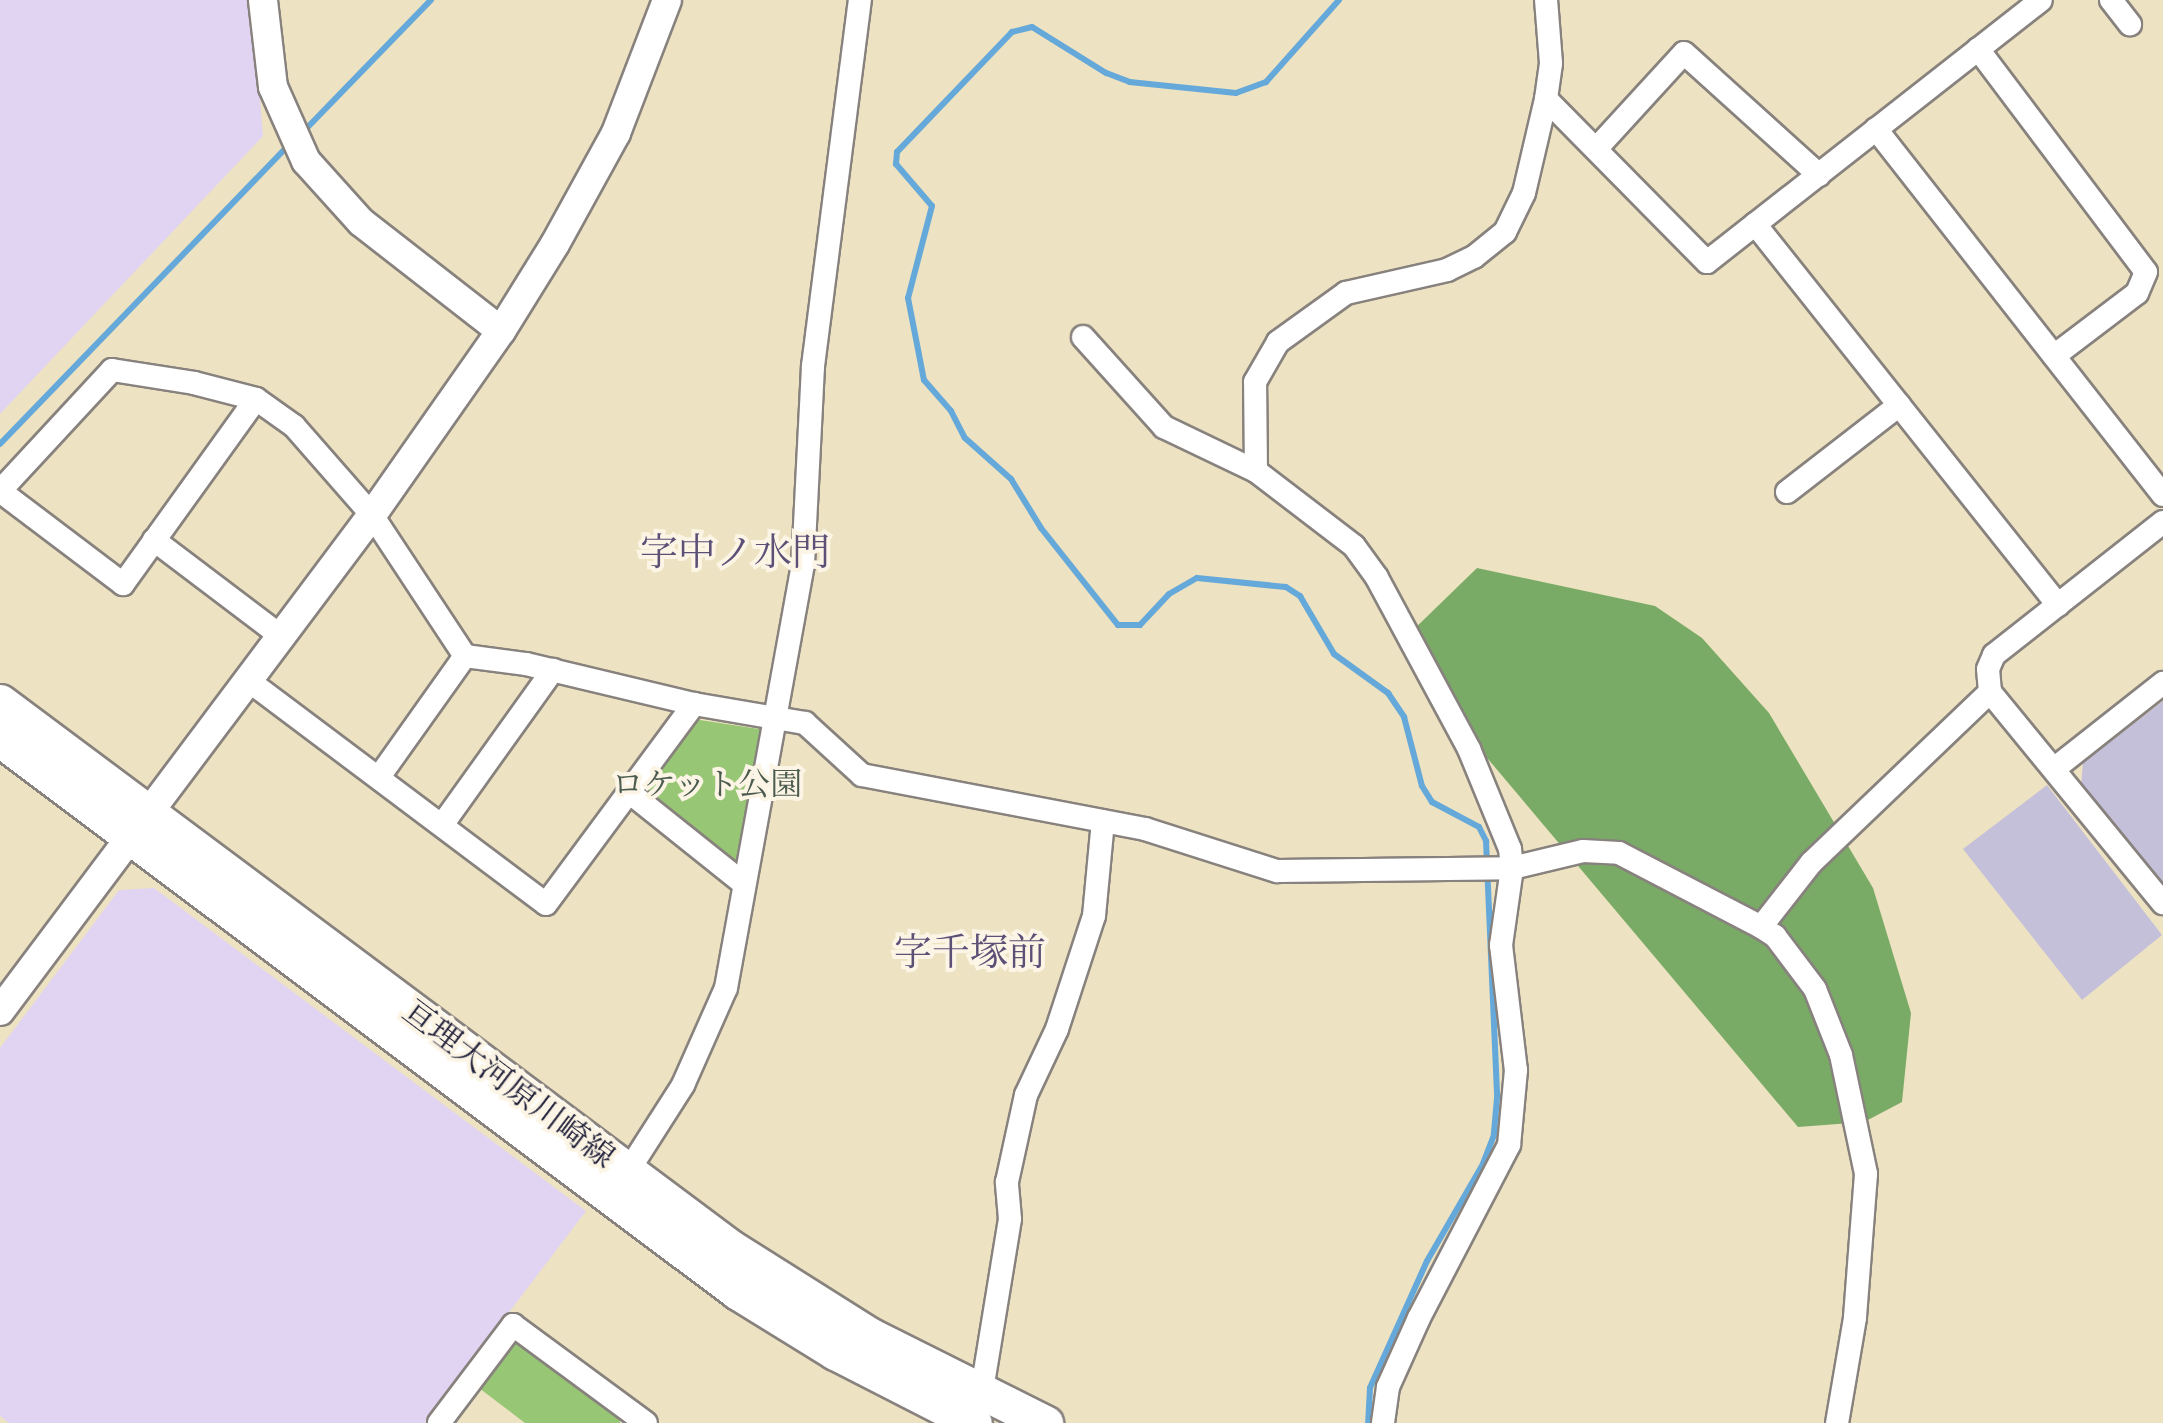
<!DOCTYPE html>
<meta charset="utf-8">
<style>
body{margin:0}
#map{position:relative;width:2163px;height:1423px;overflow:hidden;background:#ede2c1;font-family:"Libre Caslon Text","Noto Serif JP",serif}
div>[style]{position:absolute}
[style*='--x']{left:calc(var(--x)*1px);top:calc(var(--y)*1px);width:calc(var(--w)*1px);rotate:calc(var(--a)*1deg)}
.built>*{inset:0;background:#e1d4f3}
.industrial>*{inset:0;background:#c5c0da}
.green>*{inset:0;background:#97c675}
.forest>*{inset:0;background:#79ab66}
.stream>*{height:6px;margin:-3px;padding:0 3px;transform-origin:3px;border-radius:3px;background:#65a8da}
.roads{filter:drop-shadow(2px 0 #88827e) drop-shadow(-2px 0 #88827e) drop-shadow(0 2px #88827e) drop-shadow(0 -2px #88827e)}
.minor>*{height:22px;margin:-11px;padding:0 11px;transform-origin:11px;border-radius:11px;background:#fff}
.tertiary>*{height:28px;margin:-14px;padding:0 14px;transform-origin:14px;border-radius:14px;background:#fff}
.primary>*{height:35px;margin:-17.5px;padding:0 17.5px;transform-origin:17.5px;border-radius:17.5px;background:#fff}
span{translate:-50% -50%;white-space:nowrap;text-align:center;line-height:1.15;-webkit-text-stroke:8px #fcf5e5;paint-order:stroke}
.park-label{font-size:32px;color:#4b5b4f}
.street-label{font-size:32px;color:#22223b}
.quarter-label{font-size:38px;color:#5c5077}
</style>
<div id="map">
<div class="built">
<div style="clip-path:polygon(0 0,252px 0,263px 136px,0 414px)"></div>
<div style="clip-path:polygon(154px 888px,586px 1211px,425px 1423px,9px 1423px,0 1416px,0 1048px,119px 890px)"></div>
</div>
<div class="industrial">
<div style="clip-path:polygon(2163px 701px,2163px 887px,2081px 786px,2083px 763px)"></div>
<div style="clip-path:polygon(2047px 785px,2162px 935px,2082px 1000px,1963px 849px)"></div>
</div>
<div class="green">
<div style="clip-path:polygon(693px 719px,765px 730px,742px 855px,733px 863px,648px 801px,644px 789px)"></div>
<div style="clip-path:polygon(523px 1343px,619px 1416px,620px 1423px,525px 1423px,479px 1388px,512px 1344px)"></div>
</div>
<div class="forest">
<div style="clip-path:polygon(1477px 568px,1655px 606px,1702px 638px,1769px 713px,1873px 888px,1911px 1013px,1902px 1102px,1864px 1122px,1798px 1127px,1472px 740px,1408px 635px)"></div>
</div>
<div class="stream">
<div style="--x:1339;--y:0;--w:110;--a:131.7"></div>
<div style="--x:1266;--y:82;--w:32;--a:160"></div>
<div style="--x:1236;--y:93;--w:107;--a:-174.1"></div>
<div style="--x:1130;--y:82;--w:26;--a:-159"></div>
<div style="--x:1106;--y:73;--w:87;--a:-148.1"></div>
<div style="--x:1032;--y:27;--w:21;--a:166"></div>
<div style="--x:1012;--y:32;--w:166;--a:133.8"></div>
<div style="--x:897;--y:152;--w:12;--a:95"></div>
<div style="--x:896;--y:164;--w:55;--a:49.4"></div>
<div style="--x:932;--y:206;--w:95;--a:104.6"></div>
<div style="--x:908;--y:298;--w:84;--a:79"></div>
<div style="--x:924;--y:380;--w:41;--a:48.9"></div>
<div style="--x:951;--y:411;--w:30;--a:63"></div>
<div style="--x:965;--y:438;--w:62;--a:41.7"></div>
<div style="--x:1011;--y:479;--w:57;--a:58.5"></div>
<div style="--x:1041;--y:528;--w:124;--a:51.6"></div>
<div style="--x:1118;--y:625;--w:22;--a:0"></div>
<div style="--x:1140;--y:625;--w:42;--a:-46.9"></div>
<div style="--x:1169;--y:594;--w:32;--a:-30"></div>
<div style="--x:1197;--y:578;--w:89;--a:5.8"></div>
<div style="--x:1286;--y:587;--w:17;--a:33"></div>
<div style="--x:1300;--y:596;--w:67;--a:59.6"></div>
<div style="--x:1334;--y:654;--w:67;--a:35.8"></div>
<div style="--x:1388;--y:693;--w:29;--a:56"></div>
<div style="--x:1404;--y:717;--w:71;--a:75.4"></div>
<div style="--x:1422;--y:786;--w:19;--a:58"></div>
<div style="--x:1432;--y:802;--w:53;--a:28"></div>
<div style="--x:1479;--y:827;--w:16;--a:63"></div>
<div style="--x:1486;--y:841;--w:257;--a:87.5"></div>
<div style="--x:1497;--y:1098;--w:37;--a:95"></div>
<div style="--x:1494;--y:1135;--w:31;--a:111"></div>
<div style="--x:1483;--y:1164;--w:112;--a:120"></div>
<div style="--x:1427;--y:1261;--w:139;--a:114.2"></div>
<div style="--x:1370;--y:1388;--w:35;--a:93"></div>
<div style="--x:303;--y:132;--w:184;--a:-45.9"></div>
<div style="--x:0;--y:444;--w:417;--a:-46"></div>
</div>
<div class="roads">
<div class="minor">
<div style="--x:2111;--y:0;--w:31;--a:52"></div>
<div style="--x:1978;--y:49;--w:279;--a:53"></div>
<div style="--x:2146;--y:272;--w:23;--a:113"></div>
<div style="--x:2137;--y:293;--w:104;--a:142.8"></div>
<div style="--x:1546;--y:99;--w:229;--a:45.4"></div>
<div style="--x:1707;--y:262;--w:424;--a:-38.1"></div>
<div style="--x:1876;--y:129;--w:465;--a:51.9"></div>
<div style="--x:1596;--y:149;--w:130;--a:-47.5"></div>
<div style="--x:1684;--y:53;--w:182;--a:42.1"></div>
<div style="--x:1755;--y:224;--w:487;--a:51.5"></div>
<div style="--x:1083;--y:337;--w:121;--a:48"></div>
<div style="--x:1164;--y:427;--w:102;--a:25.6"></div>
<div style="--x:1256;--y:471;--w:123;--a:37.4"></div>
<div style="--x:1354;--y:546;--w:39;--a:54"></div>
<div style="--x:1377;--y:578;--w:194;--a:61.7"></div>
<div style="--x:1469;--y:749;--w:108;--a:67.7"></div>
<div style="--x:1510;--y:849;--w:19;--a:84"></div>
<div style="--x:1512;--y:868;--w:78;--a:98.1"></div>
<div style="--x:1501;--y:945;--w:126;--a:83.2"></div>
<div style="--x:1516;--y:1070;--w:75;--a:95.3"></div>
<div style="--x:1509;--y:1145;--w:195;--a:117.5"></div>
<div style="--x:1419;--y:1318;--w:76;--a:114.2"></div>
<div style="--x:1388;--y:1387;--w:36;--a:98"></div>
<div style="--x:256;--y:399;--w:228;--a:125.7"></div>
<div style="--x:123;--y:584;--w:154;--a:-142.9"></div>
<div style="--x:0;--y:491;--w:165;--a:-47.2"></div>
<div style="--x:112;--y:370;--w:83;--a:9"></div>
<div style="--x:194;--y:383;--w:64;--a:14.5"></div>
<div style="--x:256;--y:399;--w:47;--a:35.4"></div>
<div style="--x:294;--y:426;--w:118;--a:48.8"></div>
<div style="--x:372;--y:515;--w:169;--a:56.6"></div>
<div style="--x:465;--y:656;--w:62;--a:7.5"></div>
<div style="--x:526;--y:664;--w:173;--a:13.4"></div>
<div style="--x:694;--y:704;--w:113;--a:9.7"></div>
<div style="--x:805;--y:723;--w:77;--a:42.4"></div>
<div style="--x:862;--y:775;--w:288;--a:10.8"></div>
<div style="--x:1145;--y:829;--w:139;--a:17.7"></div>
<div style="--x:1277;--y:871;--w:235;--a:-0.7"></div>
<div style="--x:1512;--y:868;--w:73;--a:-13.5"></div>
<div style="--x:1583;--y:851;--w:36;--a:3"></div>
<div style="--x:1619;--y:853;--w:160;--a:27.5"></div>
<div style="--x:1761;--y:927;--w:17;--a:33"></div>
<div style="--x:1775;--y:936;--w:66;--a:53"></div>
<div style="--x:1815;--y:989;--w:71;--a:68.5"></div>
<div style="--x:1841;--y:1055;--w:122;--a:78.1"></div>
<div style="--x:1866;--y:1174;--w:144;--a:94.4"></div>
<div style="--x:1855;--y:1318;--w:107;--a:99.7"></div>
<div style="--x:1256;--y:471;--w:89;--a:-90.6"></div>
<div style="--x:1255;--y:382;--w:46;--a:-60.1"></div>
<div style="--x:1278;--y:342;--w:84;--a:-35.8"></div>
<div style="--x:1346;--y:293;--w:104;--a:-12.8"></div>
<div style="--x:1447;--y:270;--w:30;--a:-26"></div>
<div style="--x:1474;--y:257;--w:40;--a:-39"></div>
<div style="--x:1505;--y:232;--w:43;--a:-64"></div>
<div style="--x:1524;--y:193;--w:97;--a:-76.8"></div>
<div style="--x:1546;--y:99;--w:36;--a:-82"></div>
<div style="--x:1551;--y:63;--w:63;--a:-94.5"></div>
<div style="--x:1787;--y:492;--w:142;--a:-37.8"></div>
<div style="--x:2163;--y:522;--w:215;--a:141.8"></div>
<div style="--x:1994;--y:655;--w:15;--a:113"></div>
<div style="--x:1988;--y:669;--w:23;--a:85"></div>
<div style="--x:1990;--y:692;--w:273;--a:50.7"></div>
<div style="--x:154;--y:540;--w:159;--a:37.1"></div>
<div style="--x:249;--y:681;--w:371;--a:36.9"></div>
<div style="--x:546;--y:904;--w:249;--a:-53.5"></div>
<div style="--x:2054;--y:769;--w:139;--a:-38.3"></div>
<div style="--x:379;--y:777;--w:148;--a:-54.6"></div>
<div style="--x:629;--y:792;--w:146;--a:38.6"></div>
<div style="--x:442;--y:825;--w:191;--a:-54.4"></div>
<div style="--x:1761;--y:927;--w:81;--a:-52"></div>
<div style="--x:1811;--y:863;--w:248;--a:-43.7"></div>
<div style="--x:623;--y:1179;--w:112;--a:-57.4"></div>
<div style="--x:683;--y:1085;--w:106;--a:-66.1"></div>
<div style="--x:726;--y:988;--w:431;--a:-79.7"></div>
<div style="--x:803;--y:564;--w:198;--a:-87.1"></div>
<div style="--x:813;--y:366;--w:369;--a:-82.7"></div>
<div style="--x:982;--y:1390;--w:173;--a:-80.7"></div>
<div style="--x:1010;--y:1219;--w:37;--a:-95"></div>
<div style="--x:1007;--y:1182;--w:89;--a:-77.7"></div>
<div style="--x:1026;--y:1095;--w:73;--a:-64.8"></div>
<div style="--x:1057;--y:1029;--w:119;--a:-71.9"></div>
<div style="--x:1094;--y:916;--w:95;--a:-84.6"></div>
<div style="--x:439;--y:1423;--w:123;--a:-52.9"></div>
<div style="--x:513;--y:1325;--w:165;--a:36.4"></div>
</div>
<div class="tertiary">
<div style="--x:501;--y:331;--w:102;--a:-58.2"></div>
<div style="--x:555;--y:244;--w:127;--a:-61.2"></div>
<div style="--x:616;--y:133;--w:142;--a:-69"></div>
<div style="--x:0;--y:1011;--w:620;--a:-53.13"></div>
<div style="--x:372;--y:515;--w:225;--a:-55"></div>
<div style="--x:501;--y:331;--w:177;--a:-142.1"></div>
<div style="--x:361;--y:222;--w:82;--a:-132"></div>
<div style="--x:306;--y:161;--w:81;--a:-114"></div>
<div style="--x:273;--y:87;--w:88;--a:-96.6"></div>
</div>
<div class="primary">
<div style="--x:0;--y:702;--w:912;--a:36.76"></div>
<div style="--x:731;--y:1248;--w:165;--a:32.2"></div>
<div style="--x:871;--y:1336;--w:195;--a:26.6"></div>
<div style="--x:0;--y:739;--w:922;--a:36.85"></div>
<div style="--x:738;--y:1292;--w:114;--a:31.7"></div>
<div style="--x:835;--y:1352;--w:156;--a:27.1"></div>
</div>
</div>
<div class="park-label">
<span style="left:707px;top:784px">ロケット公園</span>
</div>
<div class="street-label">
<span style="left:509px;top:1084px;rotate:37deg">亘理大河原川崎線</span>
</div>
<div class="quarter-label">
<span style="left:735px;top:552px">字中ノ水門</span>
<span style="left:970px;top:952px">字千塚前</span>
</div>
</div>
